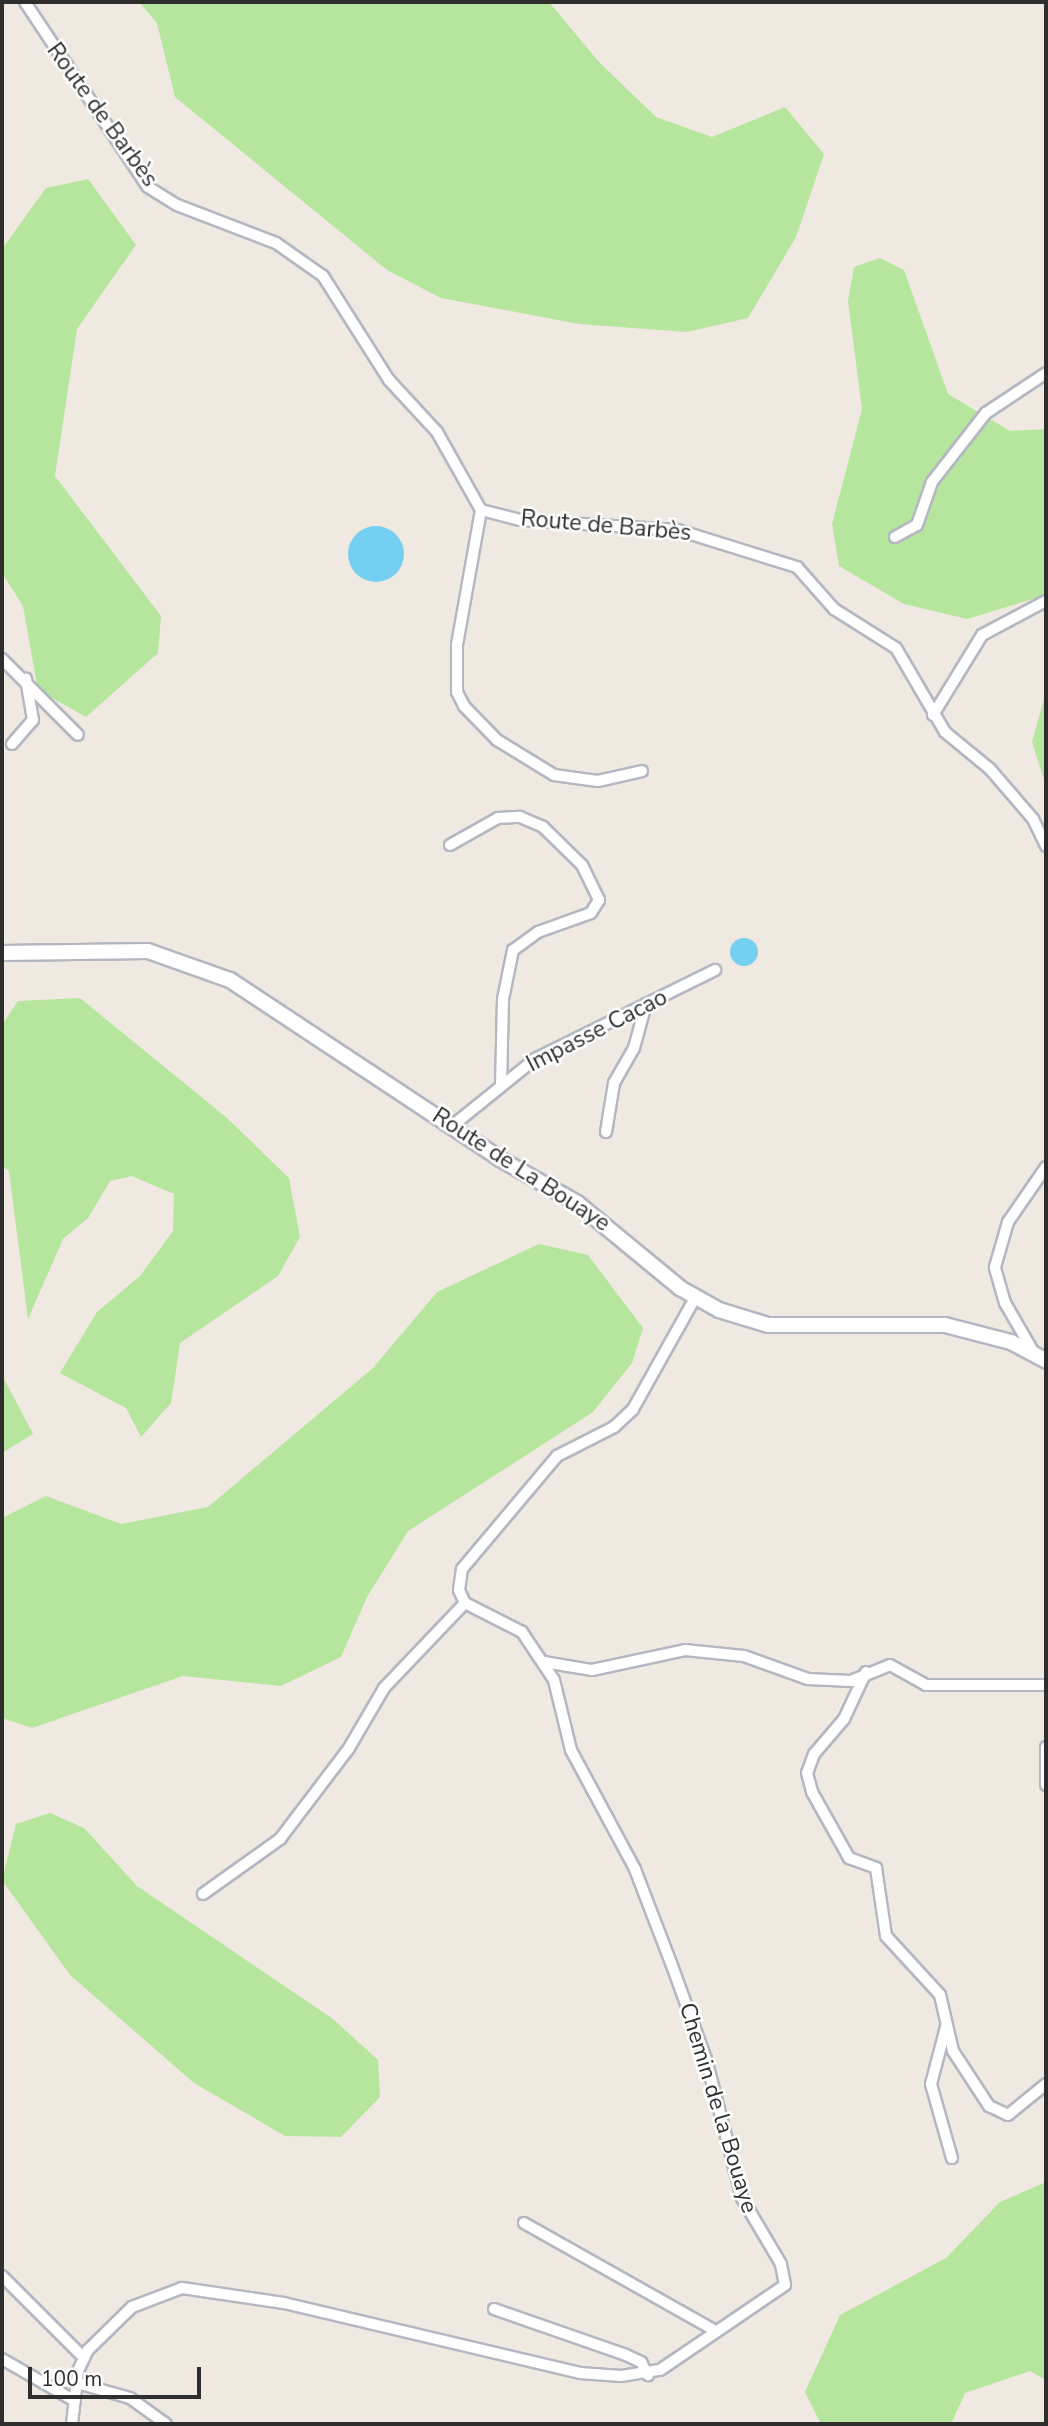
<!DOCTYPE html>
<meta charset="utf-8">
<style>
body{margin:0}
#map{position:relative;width:1048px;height:2426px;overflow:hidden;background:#efe9e1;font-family:"Nunito Sans",sans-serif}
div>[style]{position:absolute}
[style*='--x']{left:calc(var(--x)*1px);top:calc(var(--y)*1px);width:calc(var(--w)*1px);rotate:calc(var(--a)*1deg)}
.green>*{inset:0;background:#b6e59e}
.water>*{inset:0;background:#75cff0}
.round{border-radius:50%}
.roads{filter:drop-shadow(2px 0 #b4b7c1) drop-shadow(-2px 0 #b4b7c1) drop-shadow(0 2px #b4b7c1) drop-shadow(0 -2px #b4b7c1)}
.street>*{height:10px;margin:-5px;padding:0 5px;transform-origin:5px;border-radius:5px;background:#fff}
.secondary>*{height:14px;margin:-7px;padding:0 7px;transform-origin:7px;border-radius:7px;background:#fff}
span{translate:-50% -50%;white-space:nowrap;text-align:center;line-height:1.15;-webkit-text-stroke:5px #fff;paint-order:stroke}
.street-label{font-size:23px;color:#2e2e2e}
.frame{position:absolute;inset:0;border:4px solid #2e2e2e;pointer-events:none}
.scale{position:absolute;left:28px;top:2367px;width:173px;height:32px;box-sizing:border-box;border:4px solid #2e2e2e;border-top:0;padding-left:9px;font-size:21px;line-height:24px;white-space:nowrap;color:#2e2e2e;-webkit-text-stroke:5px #fff;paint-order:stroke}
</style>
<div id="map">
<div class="green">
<div style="clip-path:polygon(139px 2px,549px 2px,599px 62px,656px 117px,712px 137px,785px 107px,824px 154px,796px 237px,748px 318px,687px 332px,579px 324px,441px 298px,387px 270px,175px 97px,157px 23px)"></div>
<div style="clip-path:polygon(88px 179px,136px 245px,77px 329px,55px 476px,161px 616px,158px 653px,86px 717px,38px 690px,23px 606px,2px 573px,2px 249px,46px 188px)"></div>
<div style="clip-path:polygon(880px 258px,904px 270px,948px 394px,1010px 431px,1046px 429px,1046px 595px,967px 619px,904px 604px,839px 566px,832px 524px,862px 409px,848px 301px,854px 267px)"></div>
<div style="clip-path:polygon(1046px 692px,1046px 786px,1032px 742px)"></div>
<div style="clip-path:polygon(80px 998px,227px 1118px,289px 1178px,300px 1237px,278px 1276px,180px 1343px,171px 1403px,141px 1437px,126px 1408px,60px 1373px,97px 1312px,140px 1276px,173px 1231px,174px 1194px,132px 1176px,110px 1181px,88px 1218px,63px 1239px,28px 1319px,9px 1171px,2px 1166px,2px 1025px,18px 1001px)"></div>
<div style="clip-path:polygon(539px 1244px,588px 1255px,643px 1328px,632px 1363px,593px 1412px,408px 1531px,367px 1597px,341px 1657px,281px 1686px,183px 1676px,32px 1728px,2px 1718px,2px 1518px,46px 1496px,121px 1524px,208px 1507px,373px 1368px,437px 1292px)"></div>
<div style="clip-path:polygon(2px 1375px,33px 1434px,2px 1453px,2px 1374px)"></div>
<div style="clip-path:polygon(50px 1813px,84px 1828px,137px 1886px,333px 2019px,378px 2060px,380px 2097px,341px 2137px,285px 2136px,194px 2083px,70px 1975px,2px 1880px,16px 1824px)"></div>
<div style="clip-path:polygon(1046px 2182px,1046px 2380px,1030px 2371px,965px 2393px,951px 2424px,821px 2424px,805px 2392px,840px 2315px,946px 2258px,1000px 2202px)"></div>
</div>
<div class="water">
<div class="round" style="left:348px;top:526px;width:56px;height:56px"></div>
<div class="round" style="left:730px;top:938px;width:28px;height:28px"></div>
</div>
<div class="roads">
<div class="street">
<div style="--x:25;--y:2;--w:222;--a:56.4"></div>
<div style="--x:148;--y:187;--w:34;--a:32"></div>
<div style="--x:177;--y:205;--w:106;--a:21"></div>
<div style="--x:276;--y:243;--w:57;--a:35.1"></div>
<div style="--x:323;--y:276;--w:123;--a:57.6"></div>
<div style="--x:389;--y:380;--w:71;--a:47.3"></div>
<div style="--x:437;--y:432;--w:90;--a:60.6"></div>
<div style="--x:481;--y:510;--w:40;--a:14.4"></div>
<div style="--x:520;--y:520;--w:158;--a:3.6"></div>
<div style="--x:678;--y:530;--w:125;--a:17.3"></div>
<div style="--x:797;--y:567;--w:56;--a:48.6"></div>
<div style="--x:834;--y:609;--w:73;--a:32.2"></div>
<div style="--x:896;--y:648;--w:97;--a:59.7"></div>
<div style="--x:945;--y:732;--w:58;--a:39.4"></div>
<div style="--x:990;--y:769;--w:66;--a:49.3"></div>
<div style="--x:1033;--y:819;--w:30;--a:64"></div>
<div style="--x:481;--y:510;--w:137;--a:100.1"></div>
<div style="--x:457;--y:645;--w:47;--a:90"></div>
<div style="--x:457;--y:692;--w:16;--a:63"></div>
<div style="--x:464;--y:706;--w:47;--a:45.9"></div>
<div style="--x:497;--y:740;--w:67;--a:31.6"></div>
<div style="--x:554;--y:775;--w:44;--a:7.8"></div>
<div style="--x:598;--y:781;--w:45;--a:-12.8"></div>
<div style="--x:895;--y:537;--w:25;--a:-29"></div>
<div style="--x:917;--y:525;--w:46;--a:-70.8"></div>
<div style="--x:932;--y:482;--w:88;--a:-52"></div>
<div style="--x:986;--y:413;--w:72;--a:-33.7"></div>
<div style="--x:2;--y:659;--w:107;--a:45"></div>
<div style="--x:933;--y:715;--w:94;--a:-58.5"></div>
<div style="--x:982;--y:635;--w:72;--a:-28"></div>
<div style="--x:12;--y:744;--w:32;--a:-49"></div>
<div style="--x:33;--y:720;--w:42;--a:-99.7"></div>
<div style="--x:450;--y:845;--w:55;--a:-29.4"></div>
<div style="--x:498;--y:818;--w:22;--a:-3"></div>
<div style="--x:520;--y:817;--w:25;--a:23"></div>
<div style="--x:543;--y:827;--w:54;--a:44.3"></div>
<div style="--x:582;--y:865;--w:39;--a:64"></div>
<div style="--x:599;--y:900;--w:15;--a:122"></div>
<div style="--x:591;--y:913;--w:56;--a:160.3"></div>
<div style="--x:538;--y:932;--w:31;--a:144"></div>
<div style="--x:513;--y:950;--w:50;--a:101.5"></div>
<div style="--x:503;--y:999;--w:85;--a:91.3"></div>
<div style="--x:452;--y:1126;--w:107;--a:-38.9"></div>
<div style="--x:535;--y:1059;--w:201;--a:-26.3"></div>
<div style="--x:606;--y:1132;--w:50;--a:-80.7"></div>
<div style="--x:614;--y:1083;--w:40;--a:-60.3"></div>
<div style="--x:634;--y:1048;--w:46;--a:-74.7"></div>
<div style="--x:1034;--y:1353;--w:58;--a:-120.1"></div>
<div style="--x:1005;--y:1303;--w:37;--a:-106"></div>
<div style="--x:995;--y:1267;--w:47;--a:-73.9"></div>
<div style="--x:1008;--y:1222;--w:67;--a:-55.4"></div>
<div style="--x:544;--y:1662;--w:49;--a:9.5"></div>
<div style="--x:592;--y:1670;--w:95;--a:-12.1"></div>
<div style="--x:685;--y:1650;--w:59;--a:5.8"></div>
<div style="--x:744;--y:1656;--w:68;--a:19.8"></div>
<div style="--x:808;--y:1679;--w:43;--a:2.7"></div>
<div style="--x:851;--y:1681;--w:42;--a:-22.3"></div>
<div style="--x:890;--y:1665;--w:41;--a:29.1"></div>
<div style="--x:926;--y:1685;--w:120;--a:0"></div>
<div style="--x:866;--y:1672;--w:52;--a:115.1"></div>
<div style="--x:844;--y:1719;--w:46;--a:130.6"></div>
<div style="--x:814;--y:1754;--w:20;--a:110"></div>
<div style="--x:807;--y:1773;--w:20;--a:75"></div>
<div style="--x:812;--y:1792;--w:76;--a:60.7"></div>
<div style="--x:849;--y:1858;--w:29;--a:20"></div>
<div style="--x:876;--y:1868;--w:69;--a:81.6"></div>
<div style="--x:886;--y:1936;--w:80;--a:47.5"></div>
<div style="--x:940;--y:1995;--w:57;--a:76.9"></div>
<div style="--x:953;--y:2051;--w:66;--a:56.8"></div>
<div style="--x:989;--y:2106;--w:21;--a:25"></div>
<div style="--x:1008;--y:2115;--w:49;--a:-39.2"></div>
<div style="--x:1046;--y:1747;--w:38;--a:90"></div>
<div style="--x:203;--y:1894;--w:95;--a:-35.5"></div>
<div style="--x:280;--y:1839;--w:114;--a:-52.8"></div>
<div style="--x:349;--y:1748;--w:69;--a:-59.7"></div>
<div style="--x:384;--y:1688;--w:117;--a:-46.4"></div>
<div style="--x:946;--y:2027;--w:59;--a:104.7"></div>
<div style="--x:931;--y:2084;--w:77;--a:74.2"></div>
<div style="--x:524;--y:2223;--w:218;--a:29.4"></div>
<div style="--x:2;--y:2276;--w:116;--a:45"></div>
<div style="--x:494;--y:2309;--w:140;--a:19.2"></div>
<div style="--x:626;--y:2355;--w:17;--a:25"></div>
<div style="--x:641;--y:2362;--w:15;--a:62"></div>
<div style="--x:2;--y:2359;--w:84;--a:29.9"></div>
<div style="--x:77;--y:2383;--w:55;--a:15.8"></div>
<div style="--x:130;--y:2398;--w:44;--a:35.8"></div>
<div style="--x:72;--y:2424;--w:53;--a:-83.5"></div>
<div style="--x:78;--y:2371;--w:23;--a:-65"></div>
<div style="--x:88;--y:2350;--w:62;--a:-44.3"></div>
<div style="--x:132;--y:2307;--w:53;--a:-20.8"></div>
<div style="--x:182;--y:2288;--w:103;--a:8.4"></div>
<div style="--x:284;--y:2303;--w:304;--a:13.3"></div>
<div style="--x:580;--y:2373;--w:41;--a:4.2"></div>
<div style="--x:621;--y:2376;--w:39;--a:-9"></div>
<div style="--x:660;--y:2370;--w:151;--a:-34.2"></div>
<div style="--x:785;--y:2285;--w:21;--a:-101"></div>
<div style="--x:781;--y:2264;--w:77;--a:-120.6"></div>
<div style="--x:742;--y:2198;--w:144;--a:-104.5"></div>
<div style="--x:706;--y:2059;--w:102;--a:-110"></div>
<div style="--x:671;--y:1963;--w:101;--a:-111"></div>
<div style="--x:635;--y:1869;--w:135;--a:-118.3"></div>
<div style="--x:571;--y:1750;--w:72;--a:-103.7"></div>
<div style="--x:554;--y:1680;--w:58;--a:-123.7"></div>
<div style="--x:522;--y:1632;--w:64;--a:-153"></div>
<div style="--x:465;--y:1603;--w:14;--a:-115"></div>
<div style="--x:459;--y:1590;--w:21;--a:-82"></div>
<div style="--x:462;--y:1569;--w:148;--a:-49.9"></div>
<div style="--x:557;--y:1456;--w:64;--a:-27"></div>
<div style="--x:614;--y:1427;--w:26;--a:-43"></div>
<div style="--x:633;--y:1409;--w:127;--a:-60.8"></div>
</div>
<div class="secondary">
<div style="--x:2;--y:953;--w:146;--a:-0.8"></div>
<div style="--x:148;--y:951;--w:87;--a:19.5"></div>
<div style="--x:230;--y:980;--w:324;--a:33.5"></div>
<div style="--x:500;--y:1159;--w:89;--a:29.7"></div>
<div style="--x:577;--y:1203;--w:134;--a:39.5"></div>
<div style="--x:680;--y:1288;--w:45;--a:29.4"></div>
<div style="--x:719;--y:1310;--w:51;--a:17"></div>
<div style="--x:768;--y:1325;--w:177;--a:0"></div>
<div style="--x:945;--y:1325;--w:68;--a:14.4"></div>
<div style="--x:1011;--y:1342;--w:40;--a:28"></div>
</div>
</div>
<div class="street-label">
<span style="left:102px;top:115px;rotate:54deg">Route de Barbès</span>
<span style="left:606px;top:526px;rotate:5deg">Route de Barbès</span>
<span style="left:597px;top:1031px;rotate:-27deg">Impasse Cacao</span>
<span style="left:521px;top:1170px;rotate:33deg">Route de La Bouaye</span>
<span style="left:718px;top:2108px;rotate:73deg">Chemin de la Bouaye</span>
</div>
<div class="frame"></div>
<div class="scale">100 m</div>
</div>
